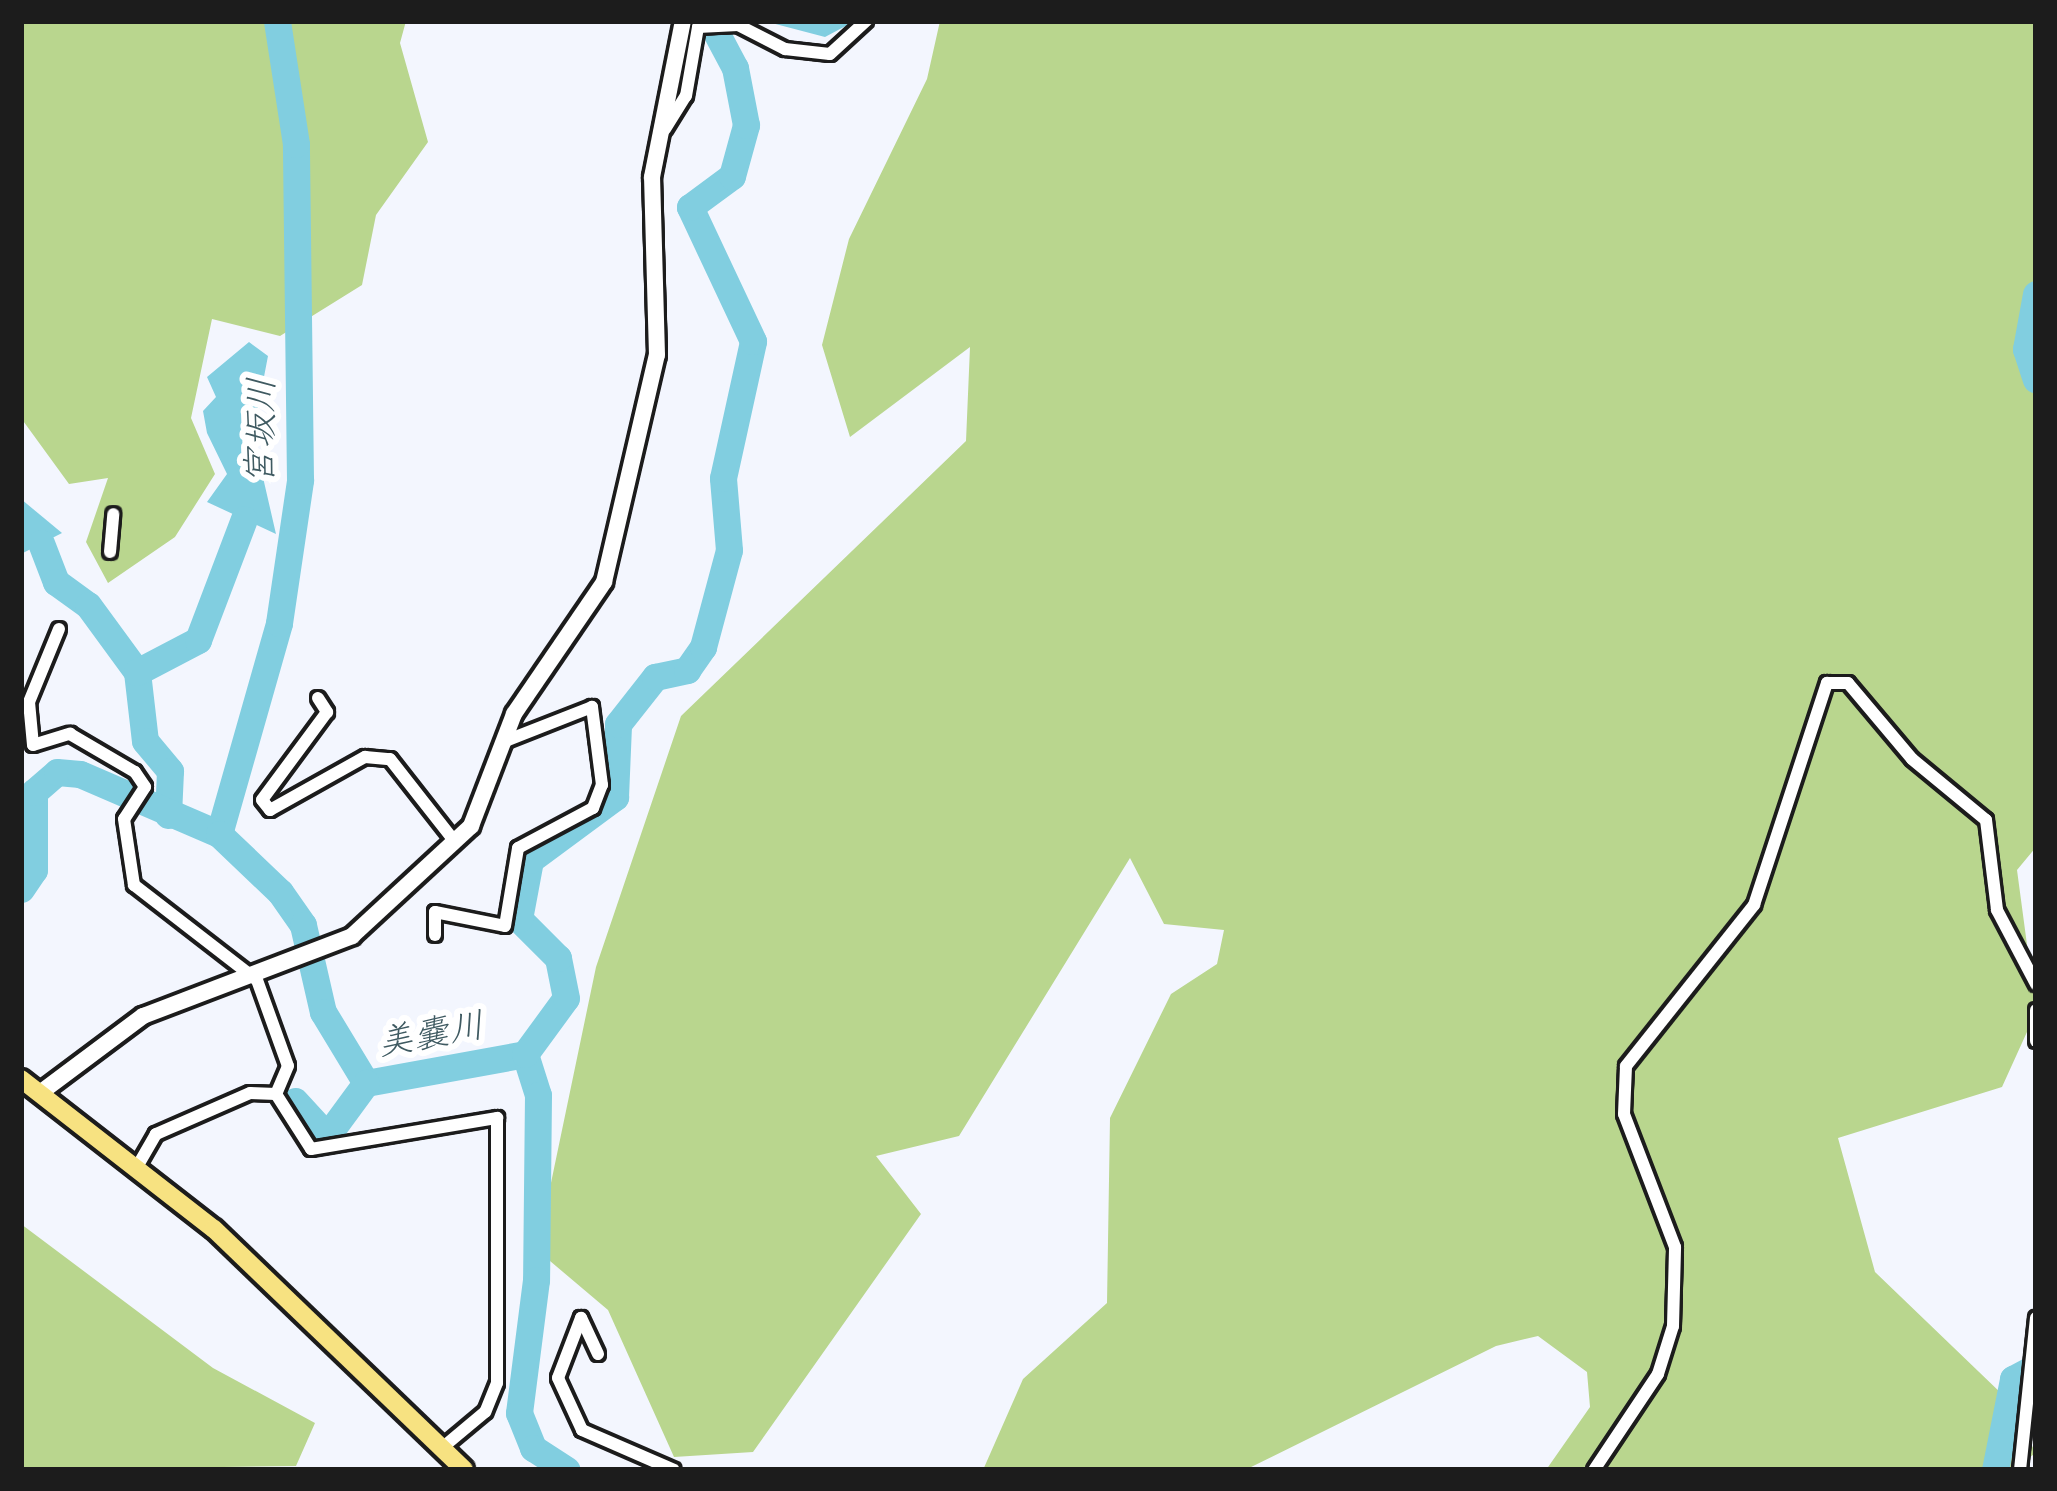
<!DOCTYPE html>
<meta charset="utf-8">
<style>
body{margin:0}
#map{position:relative;width:2057px;height:1491px;overflow:hidden;background:#f3f6fe;font-family:"Balsamiq Sans","Klee One",sans-serif}
div>[style]{position:absolute}
[style*='--x']{left:calc(var(--x)*1px);top:calc(var(--y)*1px);width:calc(var(--w)*1px);rotate:calc(var(--a)*1deg)}
.green>*{inset:0;background:#b9d68e}
.water>*{inset:0;background:#81cee0}
.river>*{height:27px;margin:-13.5px;padding:0 13.5px;transform-origin:13.5px;border-radius:13.5px;background:#81cee0}
.roads{filter:drop-shadow(3px 0 #1c1c1c) drop-shadow(-3px 0 #1c1c1c) drop-shadow(0 3px #1c1c1c) drop-shadow(0 -3px #1c1c1c)}
.street>*{height:12px;margin:-6px;padding:0 6px;transform-origin:6px;border-radius:6px;background:#fff}
.secondary>*{height:16px;margin:-8px;padding:0 8px;transform-origin:8px;border-radius:8px;background:#fff}
.primary>*{height:18px;margin:-9px;padding:0 9px;transform-origin:9px;border-radius:9px;background:#f7e281}
span{translate:-50% -50%;white-space:nowrap;text-align:center;line-height:1.15;-webkit-text-stroke:12px #fff;paint-order:stroke}
.water-label{font-size:36px;color:#3f5a61;font-style:italic}
.frame{position:absolute;inset:0;border:24px solid #1c1c1c;pointer-events:none}
</style>
<div id="map">
<div class="green">
<div style="clip-path:polygon(21px 21px,406px 21px,400px 43px,428px 142px,376px 215px,362px 285px,280px 336px,212px 319px,191px 418px,215px 474px,175px 537px,108px 583px,86px 542px,108px 478px,69px 484px,21px 418px)"></div>
<div style="clip-path:polygon(940px 21px,2036px 21px,2036px 847px,2017px 870px,2036px 1012px,2002px 1087px,1838px 1138px,1875px 1272px,2004px 1396px,2036px 1453px,2011px 1470px,1546px 1470px,1590px 1407px,1587px 1372px,1538px 1336px,1496px 1346px,1245px 1470px,983px 1470px,1023px 1379px,1107px 1303px,1110px 1118px,1171px 994px,1217px 964px,1224px 930px,1164px 924px,1130px 858px,959px 1136px,876px 1156px,921px 1214px,753px 1452px,674px 1457px,608px 1310px,537px 1250px,596px 967px,681px 716px,966px 441px,970px 347px,850px 437px,822px 345px,849px 239px,927px 79px)"></div>
<div style="clip-path:polygon(21px 1224px,213px 1368px,315px 1423px,296px 1466px,21px 1470px)"></div>
</div>
<div class="water">
<div style="clip-path:polygon(764px 21px,855px 21px,825px 37px)"></div>
<div style="clip-path:polygon(249px 342px,268px 356px,253px 434px,276px 534px,207px 502px,227px 474px,207px 433px,203px 411px,216px 397px,207px 377px)"></div>
<div style="clip-path:polygon(21px 499px,62px 533px,21px 554px)"></div>
</div>
<div class="river">
<div style="--x:2036;--y:294;--w:56;--a:100.3"></div>
<div style="--x:2026;--y:349;--w:32;--a:72"></div>
<div style="--x:41;--y:543;--w:42;--a:69"></div>
<div style="--x:56;--y:582;--w:39;--a:36"></div>
<div style="--x:88;--y:605;--w:83;--a:53.8"></div>
<div style="--x:137;--y:672;--w:69;--a:83.4"></div>
<div style="--x:145;--y:741;--w:39;--a:50"></div>
<div style="--x:170;--y:771;--w:44;--a:92.6"></div>
<div style="--x:137;--y:672;--w:69;--a:-27.7"></div>
<div style="--x:198;--y:640;--w:129;--a:-69.2"></div>
<div style="--x:219;--y:834;--w:219;--a:-74.1"></div>
<div style="--x:279;--y:623;--w:145;--a:-81.6"></div>
<div style="--x:300;--y:480;--w:336;--a:-90.7"></div>
<div style="--x:296;--y:144;--w:124;--a:-98.8"></div>
<div style="--x:21;--y:889;--w:23;--a:-56"></div>
<div style="--x:34;--y:870;--w:78;--a:-90"></div>
<div style="--x:34;--y:792;--w:30;--a:-41"></div>
<div style="--x:57;--y:772;--w:23;--a:5"></div>
<div style="--x:80;--y:774;--w:151;--a:23.3"></div>
<div style="--x:219;--y:834;--w:84;--a:43.6"></div>
<div style="--x:280;--y:892;--w:40;--a:55.1"></div>
<div style="--x:303;--y:925;--w:89;--a:77.1"></div>
<div style="--x:323;--y:1012;--w:83;--a:58.8"></div>
<div style="--x:366;--y:1083;--w:162;--a:-10.3"></div>
<div style="--x:525;--y:1054;--w:43;--a:72.4"></div>
<div style="--x:538;--y:1095;--w:185;--a:90.6"></div>
<div style="--x:536;--y:1280;--w:134;--a:97.3"></div>
<div style="--x:519;--y:1413;--w:38;--a:68"></div>
<div style="--x:533;--y:1448;--w:40;--a:32.9"></div>
<div style="--x:525;--y:1054;--w:69;--a:-53.8"></div>
<div style="--x:566;--y:998;--w:41;--a:-101.3"></div>
<div style="--x:558;--y:958;--w:55;--a:-135"></div>
<div style="--x:519;--y:919;--w:60;--a:-79.4"></div>
<div style="--x:530;--y:860;--w:106;--a:-36.5"></div>
<div style="--x:615;--y:797;--w:73;--a:-87.6"></div>
<div style="--x:618;--y:724;--w:60;--a:-51.8"></div>
<div style="--x:655;--y:677;--w:33;--a:-12"></div>
<div style="--x:687;--y:670;--w:28;--a:-55"></div>
<div style="--x:703;--y:647;--w:100;--a:-75"></div>
<div style="--x:729;--y:550;--w:72;--a:-94.8"></div>
<div style="--x:723;--y:478;--w:140;--a:-77.6"></div>
<div style="--x:753;--y:341;--w:148;--a:-115.2"></div>
<div style="--x:690;--y:207;--w:52;--a:-36.4"></div>
<div style="--x:732;--y:176;--w:53;--a:-74.6"></div>
<div style="--x:746;--y:125;--w:58;--a:-100.9"></div>
<div style="--x:735;--y:68;--w:53;--a:-118"></div>
<div style="--x:295;--y:1101;--w:47;--a:47.6"></div>
<div style="--x:327;--y:1136;--w:66;--a:-53.7"></div>
<div style="--x:1995;--y:1470;--w:93;--a:-78.8"></div>
<div style="--x:2013;--y:1379;--w:26;--a:-28"></div>
</div>
<div class="roads">
<div class="street">
<div style="--x:665;--y:129;--w:39;--a:-58"></div>
<div style="--x:686;--y:96;--w:70;--a:-80.1"></div>
<div style="--x:698;--y:27;--w:40;--a:-2.9"></div>
<div style="--x:738;--y:25;--w:53;--a:27.1"></div>
<div style="--x:785;--y:49;--w:45;--a:6.3"></div>
<div style="--x:830;--y:54;--w:49;--a:-42.5"></div>
<div style="--x:110;--y:552;--w:38;--a:-85"></div>
<div style="--x:59;--y:629;--w:79;--a:112.3"></div>
<div style="--x:29;--y:702;--w:43;--a:84.7"></div>
<div style="--x:33;--y:745;--w:39;--a:-17"></div>
<div style="--x:70;--y:734;--w:75;--a:30.3"></div>
<div style="--x:135;--y:772;--w:18;--a:56"></div>
<div style="--x:145;--y:787;--w:38;--a:123"></div>
<div style="--x:124;--y:819;--w:67;--a:81.4"></div>
<div style="--x:134;--y:885;--w:155;--a:37.7"></div>
<div style="--x:257;--y:980;--w:91;--a:70.2"></div>
<div style="--x:288;--y:1066;--w:30;--a:113"></div>
<div style="--x:276;--y:1094;--w:26;--a:-178"></div>
<div style="--x:250;--y:1093;--w:103;--a:156.4"></div>
<div style="--x:156;--y:1134;--w:39;--a:120"></div>
<div style="--x:318;--y:698;--w:17;--a:57"></div>
<div style="--x:327;--y:712;--w:109;--a:126.5"></div>
<div style="--x:262;--y:800;--w:13;--a:51"></div>
<div style="--x:270;--y:810;--w:109;--a:-29.2"></div>
<div style="--x:365;--y:757;--w:25;--a:5"></div>
<div style="--x:390;--y:759;--w:105;--a:51.9"></div>
<div style="--x:435;--y:935;--w:23;--a:-90"></div>
<div style="--x:435;--y:912;--w:71;--a:11.3"></div>
<div style="--x:505;--y:926;--w:79;--a:-80.5"></div>
<div style="--x:518;--y:848;--w:85;--a:-28.1"></div>
<div style="--x:593;--y:808;--w:25;--a:-69"></div>
<div style="--x:602;--y:785;--w:79;--a:-97.3"></div>
<div style="--x:592;--y:707;--w:90;--a:158.6"></div>
<div style="--x:2036;--y:1010;--w:31;--a:90"></div>
<div style="--x:276;--y:1094;--w:65;--a:57.5"></div>
<div style="--x:311;--y:1149;--w:189;--a:-9.5"></div>
<div style="--x:497;--y:1118;--w:265;--a:90"></div>
<div style="--x:497;--y:1383;--w:31;--a:112"></div>
<div style="--x:485;--y:1412;--w:56;--a:140.1"></div>
<div style="--x:598;--y:1354;--w:40;--a:-115"></div>
<div style="--x:581;--y:1318;--w:64;--a:111"></div>
<div style="--x:558;--y:1378;--w:57;--a:65.2"></div>
<div style="--x:582;--y:1430;--w:100;--a:23.5"></div>
<div style="--x:1594;--y:1470;--w:115;--a:-56.3"></div>
<div style="--x:1658;--y:1374;--w:50;--a:-72.6"></div>
<div style="--x:1673;--y:1326;--w:79;--a:-88.5"></div>
<div style="--x:1675;--y:1247;--w:142;--a:-111"></div>
<div style="--x:1624;--y:1114;--w:48;--a:-87.6"></div>
<div style="--x:1626;--y:1066;--w:206;--a:-51.5"></div>
<div style="--x:1754;--y:905;--w:234;--a:-71.8"></div>
<div style="--x:1827;--y:683;--w:21;--a:0"></div>
<div style="--x:1848;--y:683;--w:99;--a:49.9"></div>
<div style="--x:1912;--y:759;--w:96;--a:39.5"></div>
<div style="--x:1986;--y:820;--w:91;--a:83"></div>
<div style="--x:1997;--y:910;--w:84;--a:62.2"></div>
<div style="--x:2020;--y:1470;--w:153;--a:-84"></div>
</div>
<div class="secondary">
<div style="--x:40;--y:1093;--w:129;--a:-36.8"></div>
<div style="--x:143;--y:1016;--w:224;--a:-20.9"></div>
<div style="--x:352;--y:936;--w:162;--a:-42.7"></div>
<div style="--x:471;--y:826;--w:120;--a:-69"></div>
<div style="--x:514;--y:714;--w:160;--a:-55.7"></div>
<div style="--x:604;--y:582;--w:233;--a:-76.9"></div>
<div style="--x:657;--y:355;--w:178;--a:-91.6"></div>
<div style="--x:652;--y:177;--w:159;--a:-78.8"></div>
</div>
<div class="primary">
<div style="--x:21;--y:1079;--w:244;--a:37.9"></div>
<div style="--x:214;--y:1229;--w:347;--a:43.9"></div>
</div>
</div>
<div class="water-label">
<span style="left:262px;top:431px;rotate:-89deg">宮坂川</span>
<span style="left:431px;top:1035px;rotate:-10deg">美嚢川</span>
</div>
<div class="frame"></div>
</div>
